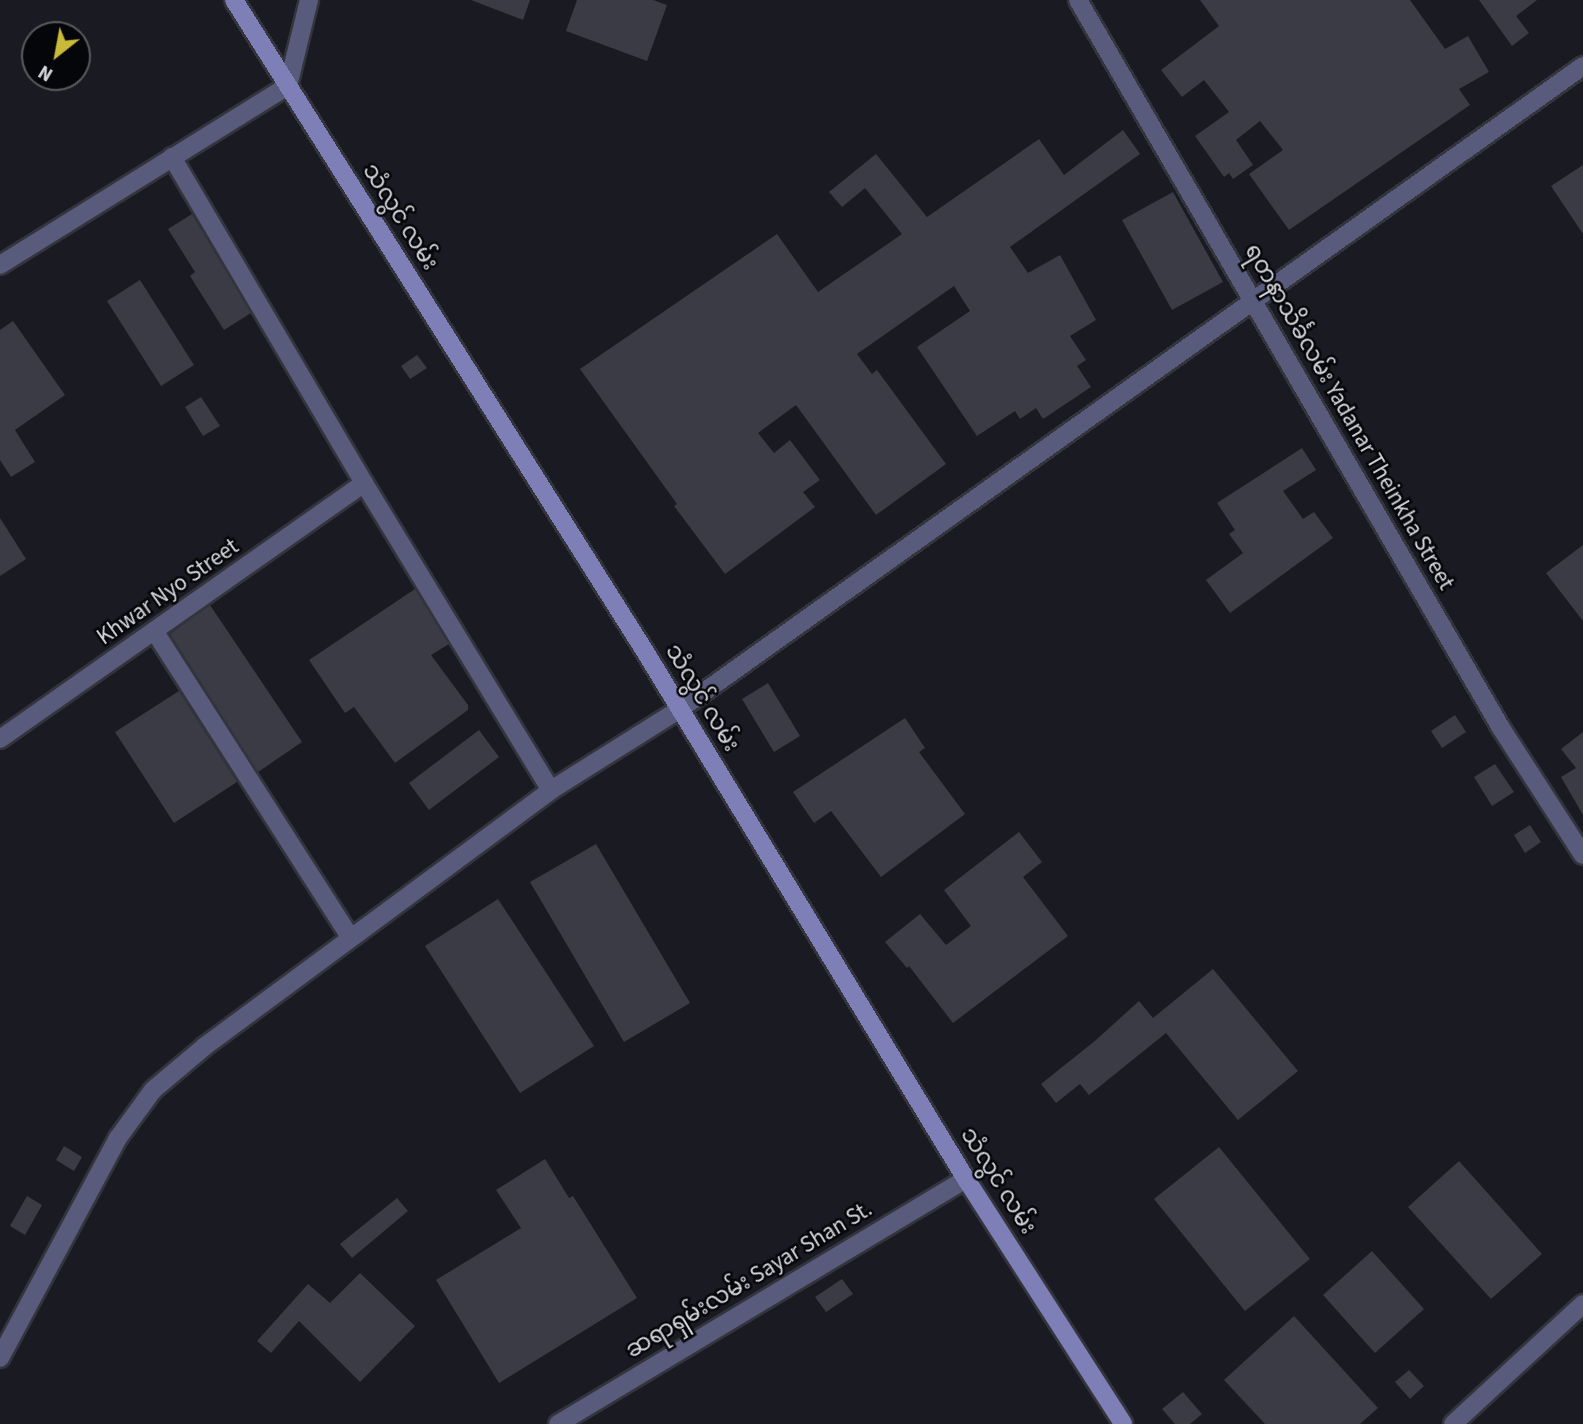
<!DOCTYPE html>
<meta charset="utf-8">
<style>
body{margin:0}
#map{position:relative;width:1583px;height:1424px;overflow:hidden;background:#1a1a23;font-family:"Source Sans 3","Noto Sans Myanmar",sans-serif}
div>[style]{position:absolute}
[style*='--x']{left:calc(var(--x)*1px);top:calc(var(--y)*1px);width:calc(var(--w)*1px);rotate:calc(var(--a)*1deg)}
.building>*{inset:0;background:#3a3b45}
.roads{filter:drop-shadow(2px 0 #34343d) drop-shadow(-2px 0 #34343d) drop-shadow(0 2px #34343d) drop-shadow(0 -2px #34343d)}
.street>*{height:18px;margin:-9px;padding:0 9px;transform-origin:9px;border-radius:9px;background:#595b7d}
.secondary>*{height:18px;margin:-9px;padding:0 9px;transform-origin:9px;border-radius:9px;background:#7d7fb6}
span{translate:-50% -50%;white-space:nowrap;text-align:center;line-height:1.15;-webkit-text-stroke:5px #050609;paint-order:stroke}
.street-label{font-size:23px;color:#d6d7dd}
.north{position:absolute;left:21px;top:21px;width:70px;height:70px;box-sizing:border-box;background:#050609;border:2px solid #595a5e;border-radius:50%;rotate:211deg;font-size:19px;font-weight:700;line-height:28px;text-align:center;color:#d6d7dd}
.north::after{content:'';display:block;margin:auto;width:24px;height:32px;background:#c9ba3a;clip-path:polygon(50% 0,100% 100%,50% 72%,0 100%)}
</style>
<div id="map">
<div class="building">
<div style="clip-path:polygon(471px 0,530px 0,523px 20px)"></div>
<div style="clip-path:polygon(577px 0,653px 0,667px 5px,647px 61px,566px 31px)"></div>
<div style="clip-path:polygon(1200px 0,1410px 0,1445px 49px,1468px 36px,1489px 72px,1459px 89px,1470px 105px,1289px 230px,1249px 174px,1283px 150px,1260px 121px,1236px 140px,1253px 165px,1233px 179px,1229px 173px,1224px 177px,1195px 136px,1229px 112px,1204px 80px,1182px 97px,1161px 70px,1219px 26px)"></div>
<div style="clip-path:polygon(1479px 0,1537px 0,1516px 16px,1529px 33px,1512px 46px)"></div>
<div style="clip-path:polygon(1123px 130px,1140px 154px,1010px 247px,1028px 273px,1060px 255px,1096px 320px,1070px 336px,1086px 360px,1077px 366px,1091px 387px,1043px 419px,1036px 408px,1020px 419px,1015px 411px,977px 436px,917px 347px,970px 311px,954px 286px,857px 354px,872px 374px,877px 370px,946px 464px,876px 515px,796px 405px,758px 433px,774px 453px,790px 440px,820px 480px,803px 492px,815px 507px,725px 574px,674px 506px,677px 504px,580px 369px,777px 234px,818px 292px,902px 234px,865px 188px,842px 207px,829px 192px,876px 154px,927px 217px,1039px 139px,1064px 175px)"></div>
<div style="clip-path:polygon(1583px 165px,1583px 234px,1551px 186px)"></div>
<div style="clip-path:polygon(1173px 192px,1223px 282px,1172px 310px,1122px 220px)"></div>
<div style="clip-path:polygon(192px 214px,251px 313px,224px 330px,190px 276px,195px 272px,168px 229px)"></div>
<div style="clip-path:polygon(140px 280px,194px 365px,161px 386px,107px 301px)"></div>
<div style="clip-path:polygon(13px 321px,65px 395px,15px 430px,35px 462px,11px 477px,0 460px,0 330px)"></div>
<div style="clip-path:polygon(417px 355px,427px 368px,410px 379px,401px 366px)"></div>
<div style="clip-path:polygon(201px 397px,220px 426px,203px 436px,185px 407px)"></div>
<div style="clip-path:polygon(1302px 448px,1316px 470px,1283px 491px,1303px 519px,1314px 512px,1333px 538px,1230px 613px,1206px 580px,1243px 553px,1229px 534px,1235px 530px,1217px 503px)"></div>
<div style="clip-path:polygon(0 518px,26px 559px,0 576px)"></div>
<div style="clip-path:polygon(1583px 545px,1583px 621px,1546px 573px)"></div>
<div style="clip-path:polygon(415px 589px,449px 644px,431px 655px,468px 705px,468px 710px,395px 763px,354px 707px,345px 713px,309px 660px)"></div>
<div style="clip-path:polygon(210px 605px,302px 742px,258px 772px,170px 634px)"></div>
<div style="clip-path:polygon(768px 683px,800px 736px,774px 752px,742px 699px)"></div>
<div style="clip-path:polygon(179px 691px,237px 782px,174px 823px,115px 732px)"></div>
<div style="clip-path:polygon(1455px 715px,1466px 732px,1442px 748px,1431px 731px)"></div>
<div style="clip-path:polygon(905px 718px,925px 748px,919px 752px,965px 814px,881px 877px,831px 811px,814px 823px,793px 792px)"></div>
<div style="clip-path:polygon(479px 730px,499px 757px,429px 810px,409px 783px)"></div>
<div style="clip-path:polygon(1583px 732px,1583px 815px,1561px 777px,1576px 768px,1561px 749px)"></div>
<div style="clip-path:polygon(1495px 764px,1514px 792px,1492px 806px,1474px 777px)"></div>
<div style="clip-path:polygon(1530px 825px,1541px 842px,1525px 853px,1514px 835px)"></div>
<div style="clip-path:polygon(1019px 832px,1042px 862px,1023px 877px,1068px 936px,953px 1023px,909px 966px,907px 968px,885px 942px,920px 914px,946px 945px,971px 926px,944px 890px)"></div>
<div style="clip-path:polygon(596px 844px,690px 1003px,624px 1042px,530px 882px)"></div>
<div style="clip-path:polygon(498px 899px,594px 1046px,520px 1093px,425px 946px)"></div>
<div style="clip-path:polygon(1213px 969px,1298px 1071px,1238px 1120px,1166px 1033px,1089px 1095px,1080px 1084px,1056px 1103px,1041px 1084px,1096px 1040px,1139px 1001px,1153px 1018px)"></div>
<div style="clip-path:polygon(64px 1146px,82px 1157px,74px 1171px,56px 1160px)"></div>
<div style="clip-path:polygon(1219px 1147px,1310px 1259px,1245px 1311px,1154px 1199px)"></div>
<div style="clip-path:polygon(545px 1159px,569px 1198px,573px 1196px,637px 1298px,499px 1383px,436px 1280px,521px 1228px,496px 1190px)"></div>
<div style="clip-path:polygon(1459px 1161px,1542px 1254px,1491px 1299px,1408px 1207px)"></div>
<div style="clip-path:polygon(27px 1196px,42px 1205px,25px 1235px,10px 1226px)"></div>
<div style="clip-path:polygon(397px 1198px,408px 1211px,352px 1258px,340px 1244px)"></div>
<div style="clip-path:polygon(1372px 1251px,1424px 1309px,1375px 1353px,1323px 1295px)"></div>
<div style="clip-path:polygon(360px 1273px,415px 1326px,360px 1382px,299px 1321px,271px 1353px,257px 1341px,308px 1284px,330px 1303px)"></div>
<div style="clip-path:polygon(842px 1279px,853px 1294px,826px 1312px,815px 1297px)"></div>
<div style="clip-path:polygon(1294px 1316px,1378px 1408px,1360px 1424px,1265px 1424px,1224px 1380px)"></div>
<div style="clip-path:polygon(1409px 1370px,1424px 1386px,1410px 1399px,1395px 1382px)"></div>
<div style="clip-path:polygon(1183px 1392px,1202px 1414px,1190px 1424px,1175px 1424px,1162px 1409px)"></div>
</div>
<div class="roads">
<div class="street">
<div style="--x:1078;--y:0;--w:842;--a:59.84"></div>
<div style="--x:1501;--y:728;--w:151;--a:57.2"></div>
<div style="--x:172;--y:157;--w:378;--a:59.5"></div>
<div style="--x:364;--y:483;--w:359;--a:58.7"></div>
<div style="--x:0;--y:265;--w:339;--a:-31.9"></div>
<div style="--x:288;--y:86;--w:89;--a:-76.3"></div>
<div style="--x:155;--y:632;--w:362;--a:57.4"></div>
<div style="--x:0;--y:739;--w:445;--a:-35.1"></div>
<div style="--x:0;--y:1358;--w:250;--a:-61.8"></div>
<div style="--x:118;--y:1138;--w:59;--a:-53.9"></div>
<div style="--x:153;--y:1090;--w:67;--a:-40.1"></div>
<div style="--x:204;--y:1047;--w:432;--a:-36.5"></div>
<div style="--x:551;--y:790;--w:152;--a:-32.1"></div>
<div style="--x:680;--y:709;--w:1109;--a:-35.45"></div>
<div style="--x:558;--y:1424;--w:476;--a:-31"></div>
<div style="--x:1453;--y:1424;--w:177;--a:-42.7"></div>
</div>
<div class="secondary">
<div style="--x:234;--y:0;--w:772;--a:57.75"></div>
<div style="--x:646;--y:653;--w:616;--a:58.69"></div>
<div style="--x:966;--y:1179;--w:291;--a:57.3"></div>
</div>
</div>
<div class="street-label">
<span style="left:400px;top:217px;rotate:58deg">သံလွင် လမ်း</span>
<span style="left:1349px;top:417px;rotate:60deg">ရတနာသိင်္ခလမ်း Yadanar Theinkha Street</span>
<span style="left:168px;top:592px;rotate:-35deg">Khwar Nyo Street</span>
<span style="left:702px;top:698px;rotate:59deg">သံလွင် လမ်း</span>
<span style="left:998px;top:1181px;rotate:58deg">သံလွင် လမ်း</span>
<span style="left:749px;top:1280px;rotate:-31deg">ဆရာရှမ်းလမ်း Sayar Shan St.</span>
</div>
<div class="north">N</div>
</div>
